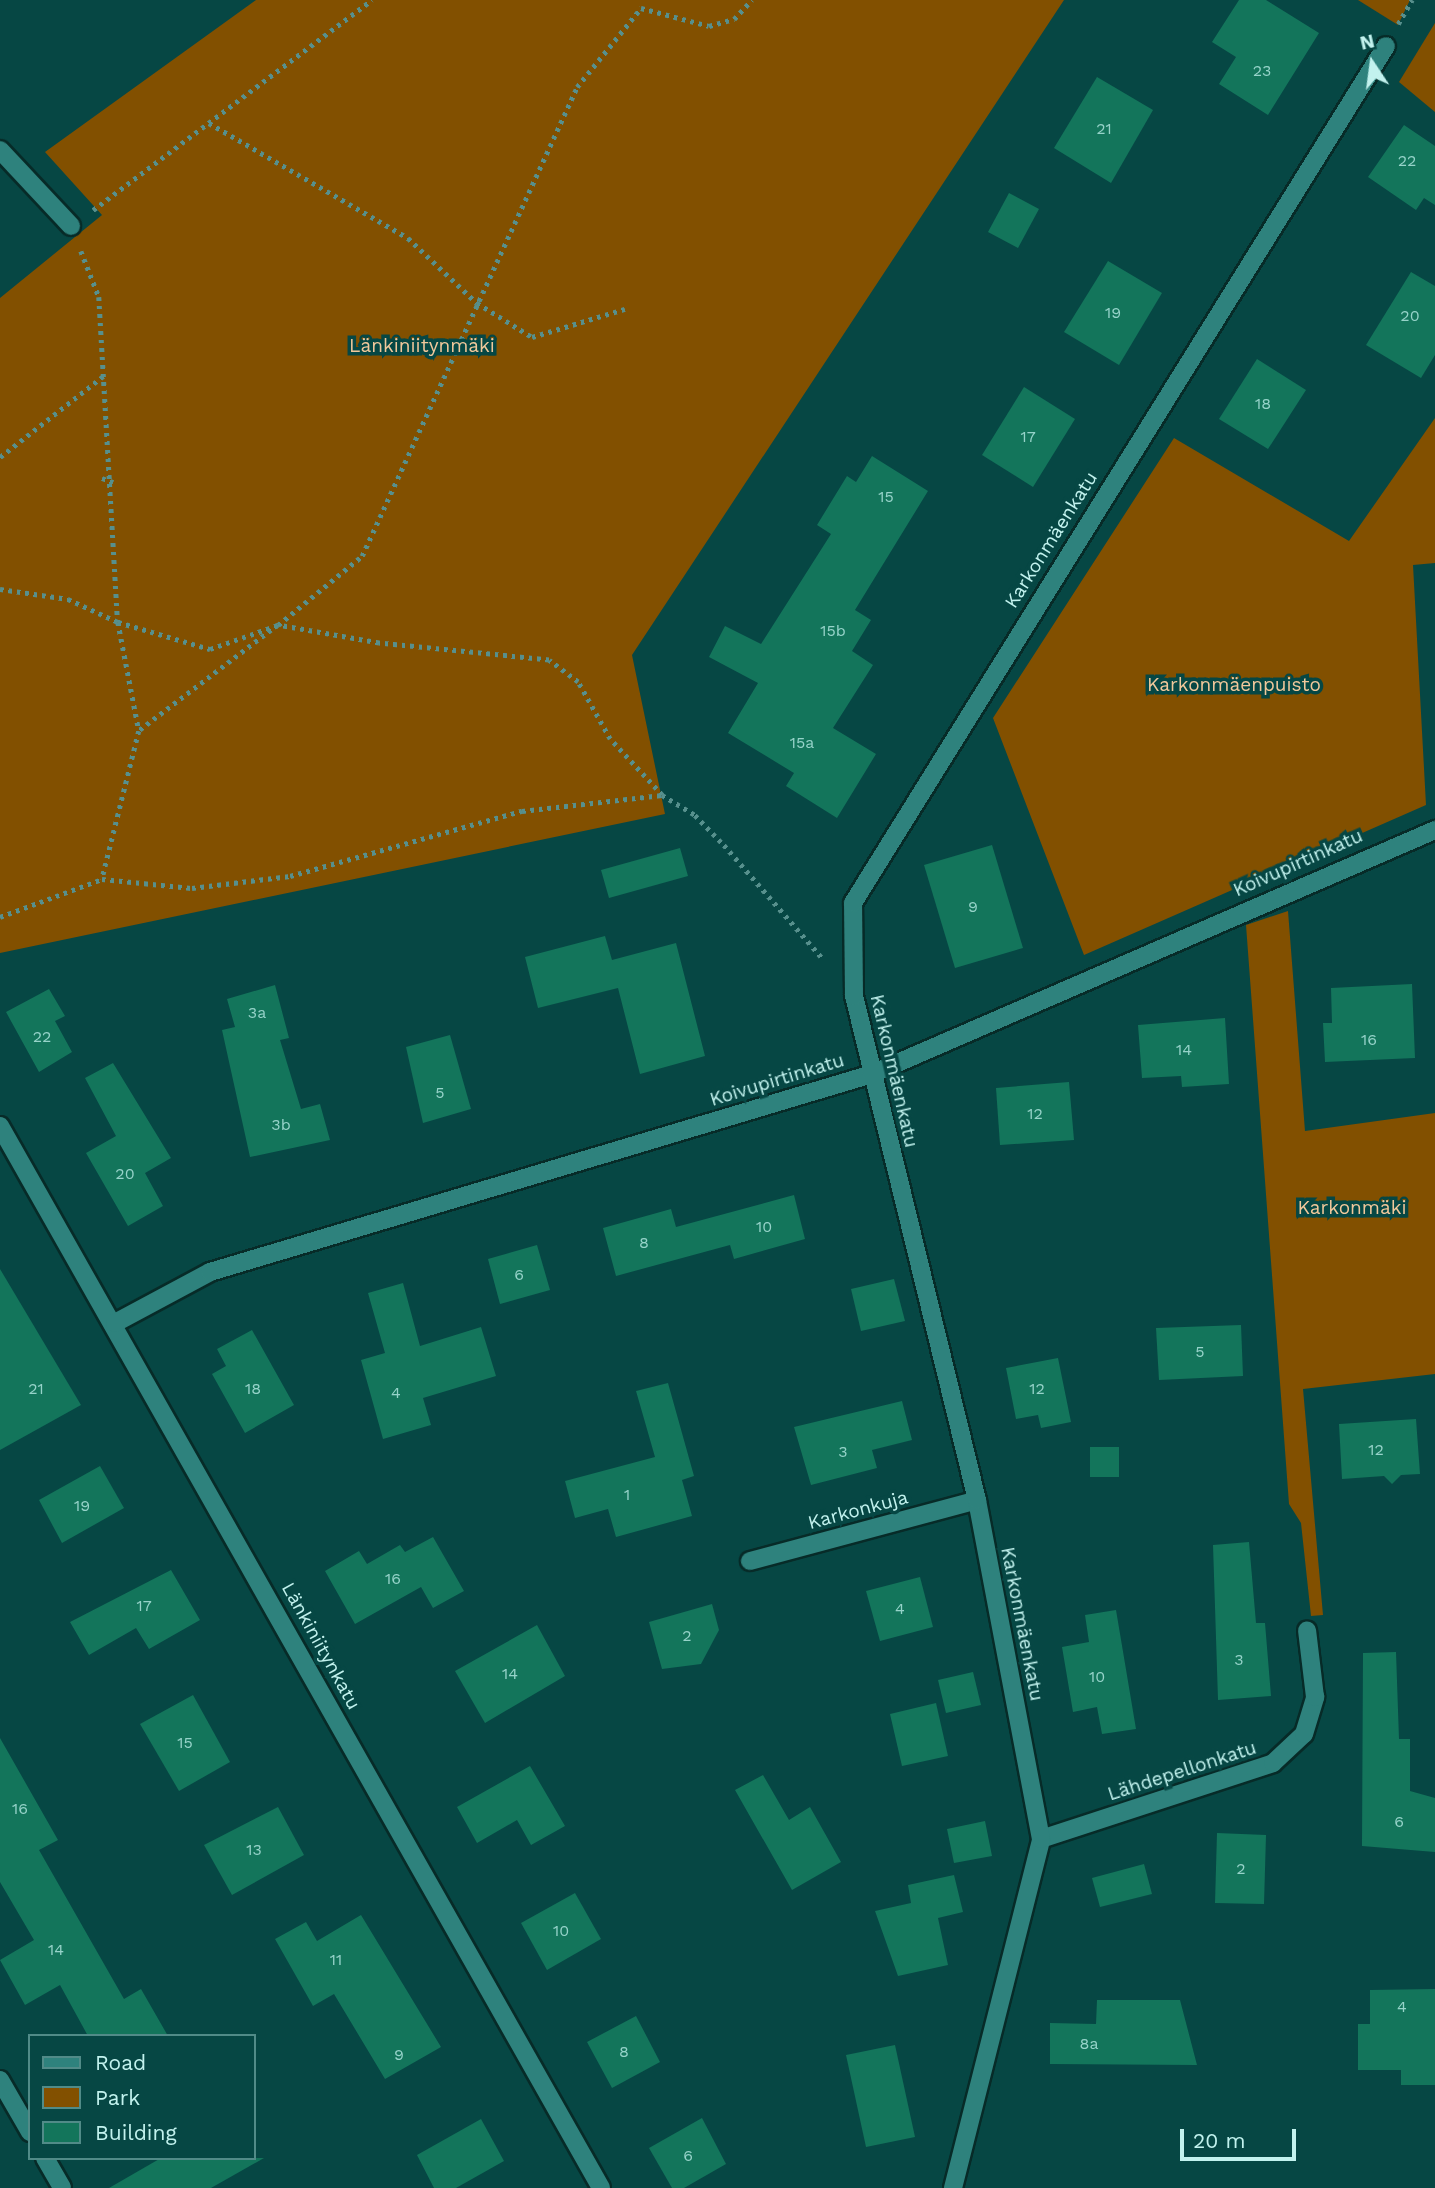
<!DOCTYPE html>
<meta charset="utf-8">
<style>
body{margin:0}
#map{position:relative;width:1435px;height:2188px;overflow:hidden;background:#064744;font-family:"Work Sans",sans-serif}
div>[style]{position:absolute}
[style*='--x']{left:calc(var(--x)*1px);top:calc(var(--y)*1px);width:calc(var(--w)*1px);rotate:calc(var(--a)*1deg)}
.green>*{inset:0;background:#825000}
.building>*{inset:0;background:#13755b}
.path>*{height:4.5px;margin-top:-2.25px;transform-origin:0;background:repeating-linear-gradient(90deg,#57908d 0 3.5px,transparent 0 8.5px)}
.roads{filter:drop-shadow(2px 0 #072b28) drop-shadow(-2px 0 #072b28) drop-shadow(0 2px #072b28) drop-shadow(0 -2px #072b28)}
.minor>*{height:18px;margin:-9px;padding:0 9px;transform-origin:9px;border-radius:9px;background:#2e827d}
span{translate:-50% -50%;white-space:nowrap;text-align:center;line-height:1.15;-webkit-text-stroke:7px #064744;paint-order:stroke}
.number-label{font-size:16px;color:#96d3c9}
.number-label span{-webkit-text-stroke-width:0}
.park-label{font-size:19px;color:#f1c89b}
.street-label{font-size:19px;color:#c2f2ee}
.legend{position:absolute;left:28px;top:2034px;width:228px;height:126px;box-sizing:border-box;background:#064744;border:2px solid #518b88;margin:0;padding:9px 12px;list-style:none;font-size:21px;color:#c2f2ee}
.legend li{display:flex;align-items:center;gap:14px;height:35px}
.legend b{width:35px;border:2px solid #518b88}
.north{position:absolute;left:1337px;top:28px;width:70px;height:70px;-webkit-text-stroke:5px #064744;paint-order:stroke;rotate:347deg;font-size:19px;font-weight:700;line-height:28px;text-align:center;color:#c2f2ee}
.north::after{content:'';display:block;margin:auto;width:24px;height:32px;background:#c2f2ee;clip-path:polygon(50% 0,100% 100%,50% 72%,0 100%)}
.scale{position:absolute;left:1180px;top:2129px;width:116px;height:32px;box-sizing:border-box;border:4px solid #c2f2ee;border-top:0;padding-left:9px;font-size:21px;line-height:24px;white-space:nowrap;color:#c2f2ee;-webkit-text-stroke:5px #064744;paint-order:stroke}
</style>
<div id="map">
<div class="green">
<div style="clip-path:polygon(256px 0,1064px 0,632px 655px,665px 814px,0 953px,0 298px,102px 215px,45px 152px)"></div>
<div style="clip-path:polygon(1358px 0,1410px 0,1398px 25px)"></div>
<div style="clip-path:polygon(1435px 23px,1435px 112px,1399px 82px)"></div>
<div style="clip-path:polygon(1435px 418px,1435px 563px,1413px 565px,1426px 805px,1084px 955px,993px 718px,1174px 438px,1349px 541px)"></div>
<div style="clip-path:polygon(1288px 911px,1305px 1131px,1435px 1113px,1435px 1374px,1303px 1389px,1323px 1615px,1311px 1616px,1301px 1523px,1289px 1504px,1246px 925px)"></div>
</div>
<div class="building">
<div style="clip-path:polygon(1239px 0,1266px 0,1319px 33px,1268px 115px,1219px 84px,1236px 57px,1212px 42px)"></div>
<div style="clip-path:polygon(1097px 77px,1153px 110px,1111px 183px,1054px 148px)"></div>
<div style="clip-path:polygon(1404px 125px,1435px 146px,1435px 205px,1424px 198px,1416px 210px,1368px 177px)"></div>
<div style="clip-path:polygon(1009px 193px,1039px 209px,1018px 248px,988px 232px)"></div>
<div style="clip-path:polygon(1108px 261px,1162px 293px,1119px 365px,1064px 332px)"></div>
<div style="clip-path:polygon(1411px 272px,1435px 286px,1435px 355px,1421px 378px,1366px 345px)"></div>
<div style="clip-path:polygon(1257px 359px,1306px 390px,1268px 449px,1219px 419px)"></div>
<div style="clip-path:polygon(1024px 387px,1075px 419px,1033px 487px,982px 455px)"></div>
<div style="clip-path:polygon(872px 456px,928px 491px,855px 610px,871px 620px,852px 651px,873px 665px,833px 728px,876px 754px,837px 818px,786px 786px,794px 773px,728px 733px,758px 683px,709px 657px,725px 626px,761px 644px,831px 534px,817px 525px,847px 476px,856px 482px)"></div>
<div style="clip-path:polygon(992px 845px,1023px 948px,955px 968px,924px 865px)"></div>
<div style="clip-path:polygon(680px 848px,688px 876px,609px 898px,601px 870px)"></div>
<div style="clip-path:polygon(605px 936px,612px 960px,676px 943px,705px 1056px,640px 1074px,618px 988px,538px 1008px,525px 957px)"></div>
<div style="clip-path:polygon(1412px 984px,1415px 1058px,1325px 1062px,1323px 1023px,1332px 1023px,1331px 988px)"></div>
<div style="clip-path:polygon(275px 985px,289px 1038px,280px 1040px,301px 1109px,320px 1104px,330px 1140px,250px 1157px,222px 1030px,235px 1027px,227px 999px)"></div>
<div style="clip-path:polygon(49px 989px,65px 1016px,55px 1021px,72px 1052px,39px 1072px,6px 1012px)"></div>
<div style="clip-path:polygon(1225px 1018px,1229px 1084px,1182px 1087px,1181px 1076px,1142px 1078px,1138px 1025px)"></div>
<div style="clip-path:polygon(450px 1035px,471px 1109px,423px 1123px,406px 1047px)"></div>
<div style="clip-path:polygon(113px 1063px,171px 1158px,145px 1173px,163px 1206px,128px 1226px,86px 1153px,116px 1136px,85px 1078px)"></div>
<div style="clip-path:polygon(1069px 1082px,1074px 1140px,1000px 1145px,996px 1088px)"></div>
<div style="clip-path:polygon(794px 1195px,805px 1239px,734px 1259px,730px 1245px,616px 1276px,603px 1228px,671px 1209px,676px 1227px)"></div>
<div style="clip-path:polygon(537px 1245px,550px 1290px,500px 1304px,488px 1259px)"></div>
<div style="clip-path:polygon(0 1269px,81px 1405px,0 1450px)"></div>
<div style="clip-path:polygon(894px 1279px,905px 1321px,861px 1331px,851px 1289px)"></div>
<div style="clip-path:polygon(403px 1283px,420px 1346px,481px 1327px,496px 1376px,423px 1398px,431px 1425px,383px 1439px,361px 1360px,385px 1353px,368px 1293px)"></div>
<div style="clip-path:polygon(1241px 1325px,1243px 1376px,1159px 1380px,1156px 1328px)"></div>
<div style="clip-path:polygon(252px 1330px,294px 1405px,245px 1433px,212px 1374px,226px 1366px,217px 1349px)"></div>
<div style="clip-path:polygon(1058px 1358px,1071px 1422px,1041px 1428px,1038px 1415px,1016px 1419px,1006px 1368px)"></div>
<div style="clip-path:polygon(668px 1383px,694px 1476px,682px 1480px,692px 1516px,616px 1537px,608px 1509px,575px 1518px,565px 1481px,655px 1457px,636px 1391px)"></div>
<div style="clip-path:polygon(902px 1401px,912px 1440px,872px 1450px,877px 1468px,811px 1485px,794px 1427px)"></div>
<div style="clip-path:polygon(1416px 1419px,1420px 1474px,1401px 1475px,1392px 1484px,1384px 1476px,1342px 1479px,1339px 1424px)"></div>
<div style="clip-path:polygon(1090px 1447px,1119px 1447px,1119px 1477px,1090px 1477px)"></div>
<div style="clip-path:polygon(100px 1466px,124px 1508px,62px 1543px,39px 1500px)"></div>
<div style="clip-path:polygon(433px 1537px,464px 1591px,433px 1608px,421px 1587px,355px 1624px,325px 1571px,359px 1551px,367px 1564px,400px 1545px,405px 1552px)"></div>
<div style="clip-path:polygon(1249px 1542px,1256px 1623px,1265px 1623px,1271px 1696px,1218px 1700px,1213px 1545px)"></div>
<div style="clip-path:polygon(171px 1570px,200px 1620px,149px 1649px,136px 1628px,89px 1655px,70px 1622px)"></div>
<div style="clip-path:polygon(920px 1577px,933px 1627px,880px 1641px,866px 1591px)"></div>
<div style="clip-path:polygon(712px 1604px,719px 1630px,701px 1664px,662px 1669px,649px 1622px)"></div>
<div style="clip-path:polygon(1116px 1610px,1136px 1729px,1102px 1734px,1097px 1707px,1073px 1712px,1062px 1647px,1089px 1642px,1085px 1615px)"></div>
<div style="clip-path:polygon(537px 1625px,565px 1676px,485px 1723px,455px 1671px)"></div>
<div style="clip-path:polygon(1396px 1652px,1399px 1739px,1410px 1739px,1410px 1791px,1435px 1798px,1435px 1852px,1362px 1846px,1363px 1653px)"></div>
<div style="clip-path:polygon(973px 1672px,981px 1705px,946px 1713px,938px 1680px)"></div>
<div style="clip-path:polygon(193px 1695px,230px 1762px,179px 1791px,140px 1724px)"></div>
<div style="clip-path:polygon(936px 1703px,948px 1756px,902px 1766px,890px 1714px)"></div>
<div style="clip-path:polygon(0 1738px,58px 1840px,39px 1850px,124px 1999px,141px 1989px,168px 2036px,88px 2036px,60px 1985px,25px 2005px,0 1960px,34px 1940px,0 1882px)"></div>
<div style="clip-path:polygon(530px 1766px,565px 1826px,531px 1845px,517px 1820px,477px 1843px,457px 1807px)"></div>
<div style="clip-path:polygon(763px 1775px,789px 1820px,810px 1807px,841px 1862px,792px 1890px,735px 1790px)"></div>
<div style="clip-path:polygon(278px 1807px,304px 1855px,232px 1895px,204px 1845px)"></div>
<div style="clip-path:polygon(985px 1821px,992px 1856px,954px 1863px,947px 1829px)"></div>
<div style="clip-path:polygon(1217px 1833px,1266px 1835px,1264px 1904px,1215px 1903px)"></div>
<div style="clip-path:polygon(1144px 1864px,1152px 1894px,1100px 1907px,1092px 1878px)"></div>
<div style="clip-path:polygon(954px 1875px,963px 1912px,938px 1918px,948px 1965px,898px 1976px,875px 1911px,911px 1903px,908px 1885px)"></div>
<div style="clip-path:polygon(575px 1893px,601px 1939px,547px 1970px,521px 1923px)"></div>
<div style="clip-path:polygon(361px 1915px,441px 2047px,385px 2079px,334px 1994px,313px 2006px,275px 1939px,306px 1922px,317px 1941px)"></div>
<div style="clip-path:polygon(1435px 1989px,1435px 2085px,1401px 2085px,1401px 2070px,1358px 2070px,1358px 2024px,1370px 2024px,1370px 1990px)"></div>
<div style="clip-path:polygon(1097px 2000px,1180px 2000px,1197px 2065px,1050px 2064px,1050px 2023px,1096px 2024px)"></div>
<div style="clip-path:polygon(636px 2016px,660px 2062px,612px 2088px,587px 2042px)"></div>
<div style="clip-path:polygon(895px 2045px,915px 2137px,866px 2147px,846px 2055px)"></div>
<div style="clip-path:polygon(702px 2118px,726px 2164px,684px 2188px,672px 2188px,649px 2148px)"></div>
<div style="clip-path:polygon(481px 2119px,504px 2161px,456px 2188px,434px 2188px,417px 2155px)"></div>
<div style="clip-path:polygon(161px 2158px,264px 2158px,211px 2188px,109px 2188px)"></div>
</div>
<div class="path">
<div style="--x:1398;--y:24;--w:28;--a:-60"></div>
<div style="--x:209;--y:123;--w:230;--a:30"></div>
<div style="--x:408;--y:238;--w:95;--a:43.3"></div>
<div style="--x:477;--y:303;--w:65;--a:31.7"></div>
<div style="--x:532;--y:337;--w:97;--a:-16.8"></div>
<div style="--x:93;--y:210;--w:349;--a:-37"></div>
<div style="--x:81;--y:251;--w:49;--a:68.6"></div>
<div style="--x:99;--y:297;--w:326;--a:86.7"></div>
<div style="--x:118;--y:622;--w:111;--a:79.1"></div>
<div style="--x:139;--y:731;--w:153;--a:104"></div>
<div style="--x:0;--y:457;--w:135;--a:-38.1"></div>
<div style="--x:102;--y:478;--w:12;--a:20"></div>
<div style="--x:0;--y:589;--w:69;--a:8.4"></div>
<div style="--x:68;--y:599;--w:55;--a:24.7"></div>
<div style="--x:118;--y:622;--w:96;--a:16.4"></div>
<div style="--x:210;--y:649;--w:72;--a:-19.4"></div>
<div style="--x:278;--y:625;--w:175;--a:142.7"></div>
<div style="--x:662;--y:795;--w:76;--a:-132.9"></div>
<div style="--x:610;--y:739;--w:65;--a:-119.3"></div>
<div style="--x:578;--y:682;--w:36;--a:-143"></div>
<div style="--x:549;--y:660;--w:171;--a:-174.3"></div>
<div style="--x:379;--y:643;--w:103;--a:-169.9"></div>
<div style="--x:278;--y:625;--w:109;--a:-39.4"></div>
<div style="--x:362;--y:556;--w:516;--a:-65.37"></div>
<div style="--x:577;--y:87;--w:102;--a:-51"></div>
<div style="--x:641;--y:8;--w:70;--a:14.8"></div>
<div style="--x:709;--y:26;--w:26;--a:-16"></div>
<div style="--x:734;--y:19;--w:26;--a:-47"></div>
<div style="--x:0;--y:917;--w:109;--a:-20.4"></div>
<div style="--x:102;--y:879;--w:90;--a:5.7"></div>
<div style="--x:192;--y:888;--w:99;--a:-7"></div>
<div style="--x:290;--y:876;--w:241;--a:-15.7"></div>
<div style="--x:522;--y:811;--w:141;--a:-6.5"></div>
<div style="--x:662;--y:795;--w:39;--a:31"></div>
<div style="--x:695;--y:815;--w:42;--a:46"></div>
<div style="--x:724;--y:845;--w:152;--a:49"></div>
</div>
<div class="roads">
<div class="minor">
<div style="--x:0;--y:150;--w:104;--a:46.9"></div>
<div style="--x:0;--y:1126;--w:1220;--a:60.49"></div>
<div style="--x:115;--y:1323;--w:108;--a:-28.2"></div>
<div style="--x:210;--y:1272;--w:691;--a:-16.65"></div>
<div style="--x:872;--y:1074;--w:614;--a:-23.43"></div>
<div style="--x:750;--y:1561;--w:235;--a:-15"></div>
<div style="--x:1041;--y:1839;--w:244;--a:-18.1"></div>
<div style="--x:1273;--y:1763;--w:42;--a:-43.1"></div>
<div style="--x:1304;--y:1734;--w:39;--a:-73"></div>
<div style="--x:1315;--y:1697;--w:67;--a:-96.8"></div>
<div style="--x:0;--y:2080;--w:60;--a:60"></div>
<div style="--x:45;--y:2158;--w:34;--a:60"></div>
<div style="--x:953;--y:2188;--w:360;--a:-75.8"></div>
<div style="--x:1041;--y:1839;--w:345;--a:-100.7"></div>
<div style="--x:977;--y:1500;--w:519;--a:-103.71"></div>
<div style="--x:854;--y:996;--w:93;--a:-90.6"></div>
<div style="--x:853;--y:903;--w:1009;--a:-58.12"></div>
</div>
</div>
<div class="number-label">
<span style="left:1262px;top:71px">23</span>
<span style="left:1104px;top:129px">21</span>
<span style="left:1407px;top:161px">22</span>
<span style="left:1113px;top:313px">19</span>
<span style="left:1410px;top:316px">20</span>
<span style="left:1263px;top:404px">18</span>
<span style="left:1028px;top:437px">17</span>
<span style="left:886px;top:497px">15</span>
<span style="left:833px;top:631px">15b</span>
<span style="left:802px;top:743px">15a</span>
<span style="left:973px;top:907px">9</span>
<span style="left:257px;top:1013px">3a</span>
<span style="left:42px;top:1037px">22</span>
<span style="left:1369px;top:1040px">16</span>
<span style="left:1184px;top:1050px">14</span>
<span style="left:440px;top:1093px">5</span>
<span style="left:1035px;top:1114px">12</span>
<span style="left:281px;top:1125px">3b</span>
<span style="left:125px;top:1174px">20</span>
<span style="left:764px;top:1227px">10</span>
<span style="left:644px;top:1243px">8</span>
<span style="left:519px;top:1275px">6</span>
<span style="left:1200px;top:1352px">5</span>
<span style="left:36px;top:1389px">21</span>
<span style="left:253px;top:1389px">18</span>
<span style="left:1037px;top:1389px">12</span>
<span style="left:396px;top:1393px">4</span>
<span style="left:1376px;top:1450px">12</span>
<span style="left:843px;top:1452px">3</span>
<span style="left:627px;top:1495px">1</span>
<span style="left:82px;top:1506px">19</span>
<span style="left:393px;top:1579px">16</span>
<span style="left:144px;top:1606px">17</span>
<span style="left:900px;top:1609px">4</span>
<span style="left:687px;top:1636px">2</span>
<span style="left:1239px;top:1660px">3</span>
<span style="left:510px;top:1674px">14</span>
<span style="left:1097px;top:1677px">10</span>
<span style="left:185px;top:1743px">15</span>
<span style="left:20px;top:1809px">16</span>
<span style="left:1399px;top:1822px">6</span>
<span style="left:254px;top:1850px">13</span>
<span style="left:1241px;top:1869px">2</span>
<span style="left:561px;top:1931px">10</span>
<span style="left:56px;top:1950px">14</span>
<span style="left:336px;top:1960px">11</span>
<span style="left:1402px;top:2007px">4</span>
<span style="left:1089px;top:2044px">8a</span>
<span style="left:624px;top:2052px">8</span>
<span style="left:399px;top:2055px">9</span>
<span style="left:688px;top:2156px">6</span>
</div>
<div class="park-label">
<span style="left:422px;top:346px">Länkiniitynmäki</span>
<span style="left:1234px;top:685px">Karkonmäenpuisto</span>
<span style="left:1352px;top:1208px">Karkonmäki</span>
</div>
<div class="street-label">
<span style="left:1051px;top:540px;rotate:-58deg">Karkonmäenkatu</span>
<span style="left:1298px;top:863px;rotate:-24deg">Koivupirtinkatu</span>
<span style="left:894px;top:1071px;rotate:77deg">Karkonmäenkatu</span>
<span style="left:777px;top:1080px;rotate:-17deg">Koivupirtinkatu</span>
<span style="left:858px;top:1510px;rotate:-15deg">Karkonkuja</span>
<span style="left:1022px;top:1624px;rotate:79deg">Karkonmäenkatu</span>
<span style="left:321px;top:1646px;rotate:61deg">Länkiniitynkatu</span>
<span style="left:1182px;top:1771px;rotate:-18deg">Lähdepellonkatu</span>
</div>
<ul class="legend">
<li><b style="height:9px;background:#2e827d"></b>Road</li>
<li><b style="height:19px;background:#825000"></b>Park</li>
<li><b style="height:19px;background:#13755b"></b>Building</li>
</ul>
<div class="north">N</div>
<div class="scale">20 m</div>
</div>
